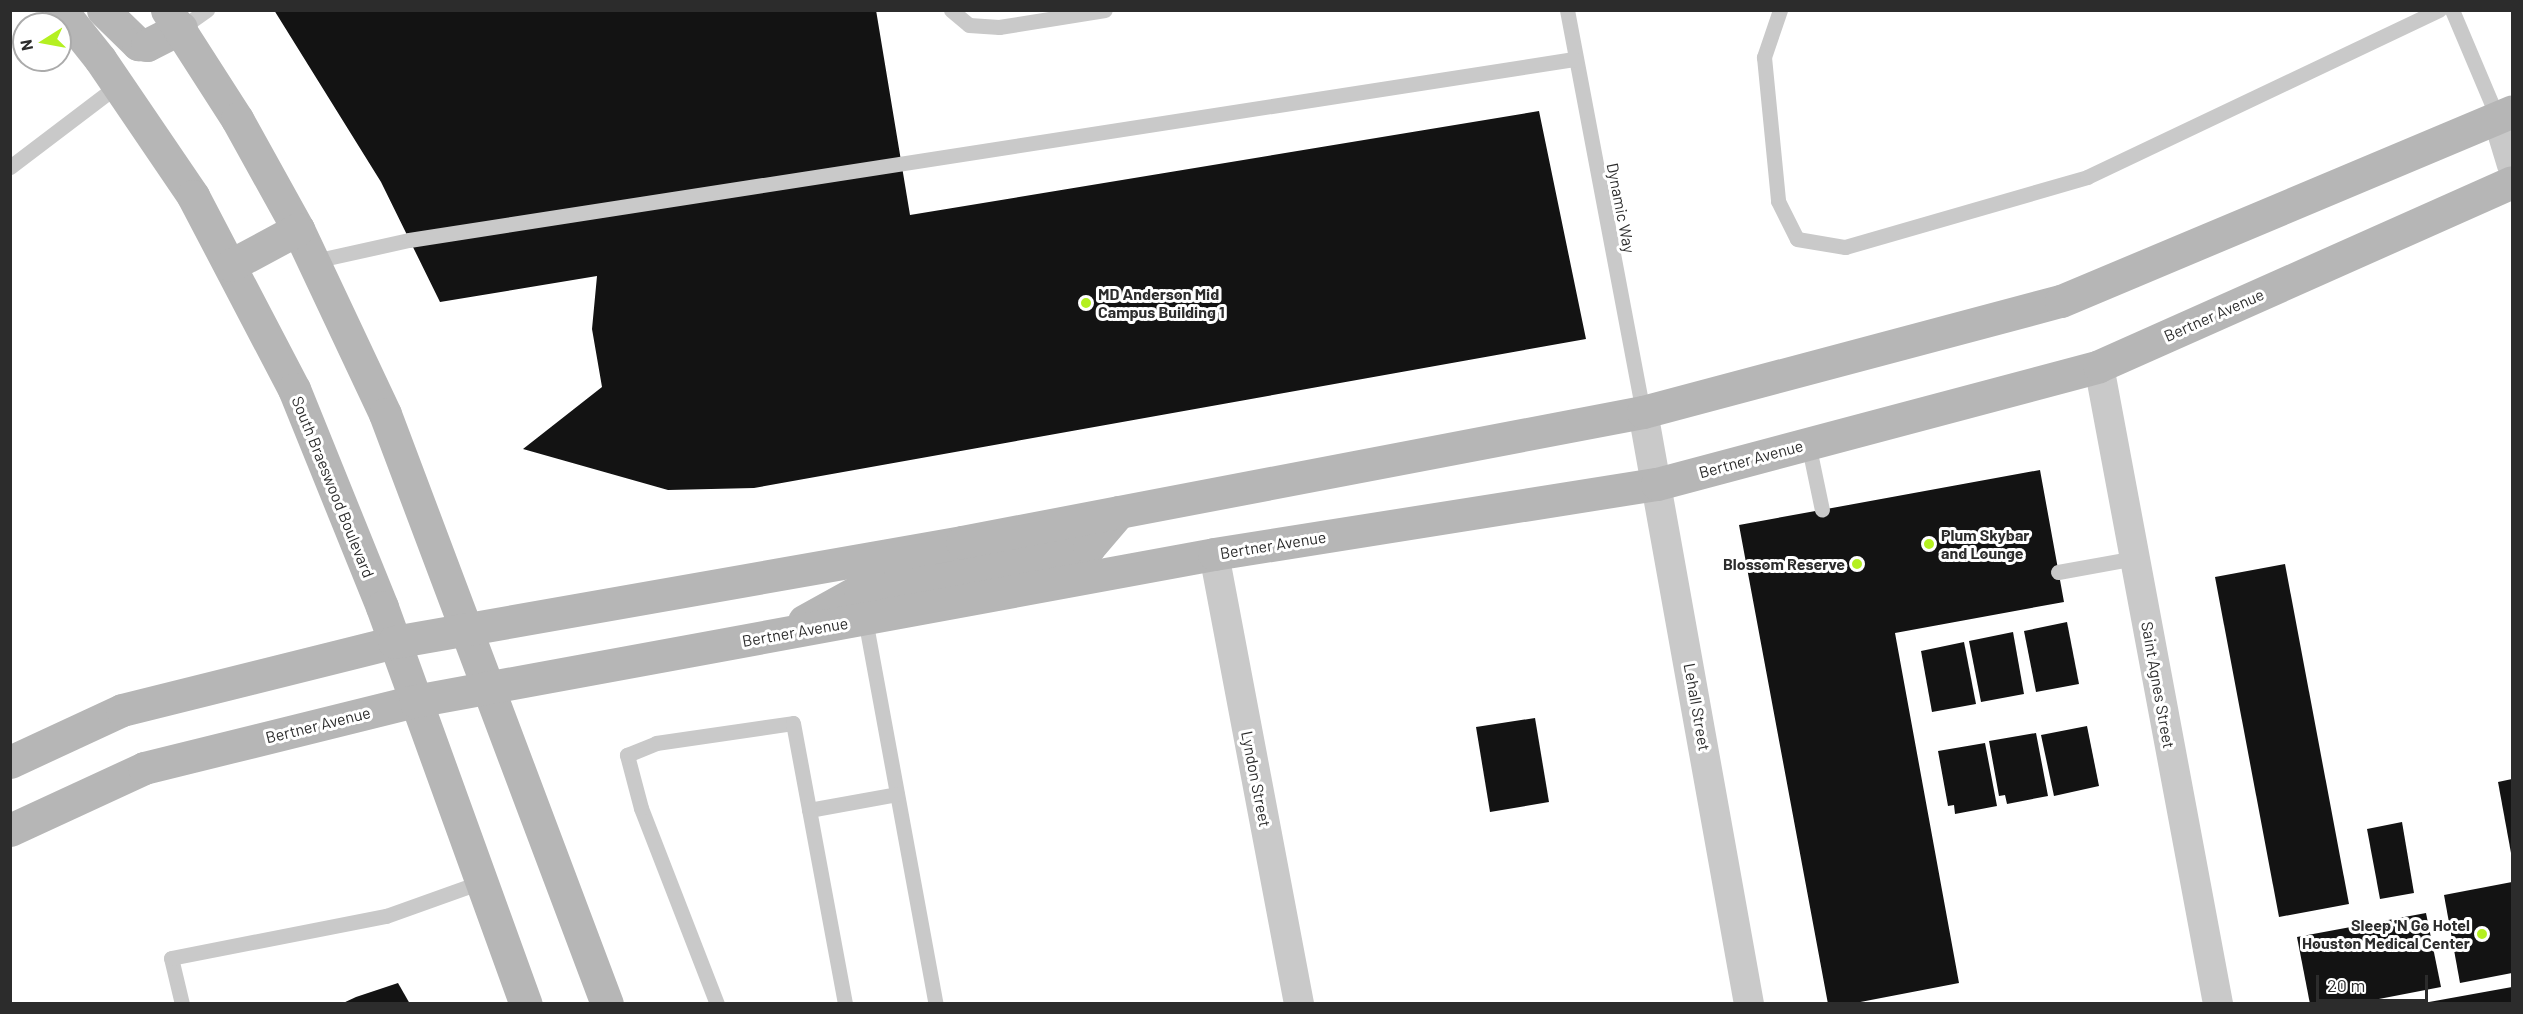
<!DOCTYPE html>
<style>
body{margin:0}
#map{position:relative;width:2523px;height:1014px;overflow:hidden;background:#fff;font-family:Barlow,sans-serif}
div>[style]{position:absolute}
[style*='--x']{left:calc(var(--x)*1px);top:calc(var(--y)*1px);width:calc(var(--w)*1px);rotate:calc(var(--a)*1deg)}
.building>*{inset:0;background:#131313}
.lane>*{height:15px;margin:-7.5px;padding:0 7.5px;transform-origin:7.5px;border-radius:7.5px;background:#c9c9c9}
.street>*{height:30px;margin:-15px;padding:0 15px;transform-origin:15px;border-radius:15px;background:#c9c9c9}
.secondary>*{height:33px;margin:-16.5px;padding:0 16.5px;transform-origin:16.5px;border-radius:16.5px;background:#b6b6b6}
.dots>*{width:16px;height:16px;translate:-50% -50%;box-sizing:border-box;border:3px solid #fff;border-radius:50%}
span{translate:-50% -50%;white-space:nowrap;text-align:center;line-height:1.15;-webkit-text-stroke:6px #fff;paint-order:stroke}
.street-label{font-size:16px;color:#2c2c2c}
.poi-label{font-size:16px;color:#2c2c2c;font-weight:700}
.left{translate:0 -50%;text-align:left}
.right{translate:-100% -50%;text-align:right}
.frame{position:absolute;inset:0;border:12px solid #2c2c2c;pointer-events:none}
.north{position:absolute;left:12px;top:12px;width:60px;height:60px;box-sizing:border-box;background:#fff;border:2px solid #ababab;border-radius:50%;rotate:259deg;font-size:16px;font-weight:700;line-height:24px;text-align:center;color:#2c2c2c}
.north::after{content:'';display:block;margin:auto;width:21px;height:27px;background:#b4f021;clip-path:polygon(50% 0,100% 100%,50% 72%,0 100%)}
.scale{position:absolute;left:2316px;top:975px;width:112px;height:27px;box-sizing:border-box;border:3px solid #2c2c2c;border-top:0;padding-left:8px;font-size:18px;line-height:21px;white-space:nowrap;color:#2c2c2c;-webkit-text-stroke:4px #fff;paint-order:stroke}
</style>
<div id="map">
<div class="building">
<div style="clip-path:polygon(274px 10px,876px 10px,910px 215px,1539px 111px,1586px 339px,754px 488px,668px 490px,523px 449px,602px 387px,592px 329px,597px 276px,440px 302px,381px 182px)"></div>
<div style="clip-path:polygon(2040px 470px,2064px 602px,1895px 633px,1959px 983px,1850px 1004px,1828px 1004px,1739px 525px)"></div>
<div style="clip-path:polygon(2285px 564px,2349px 904px,2279px 917px,2215px 577px)"></div>
<div style="clip-path:polygon(2067px 622px,2079px 684px,2036px 692px,2024px 631px)"></div>
<div style="clip-path:polygon(2013px 632px,2024px 694px,1981px 702px,1969px 641px)"></div>
<div style="clip-path:polygon(1964px 642px,1976px 704px,1932px 712px,1921px 651px)"></div>
<div style="clip-path:polygon(1535px 718px,1549px 802px,1490px 812px,1476px 727px)"></div>
<div style="clip-path:polygon(2087px 726px,2099px 786px,2054px 796px,2041px 735px)"></div>
<div style="clip-path:polygon(2036px 733px,2048px 796px,2007px 804px,2005px 795px,1999px 796px,1989px 741px)"></div>
<div style="clip-path:polygon(1985px 743px,1997px 806px,1955px 814px,1954px 805px,1948px 806px,1938px 751px)"></div>
<div style="clip-path:polygon(2512px 779px,2512px 853px,2511px 853px,2498px 782px)"></div>
<div style="clip-path:polygon(2402px 822px,2414px 893px,2380px 899px,2367px 829px)"></div>
<div style="clip-path:polygon(2512px 882px,2512px 973px,2460px 983px,2444px 895px)"></div>
<div style="clip-path:polygon(2426px 913px,2441px 987px,2353px 1004px,2310px 1004px,2297px 937px)"></div>
<div style="clip-path:polygon(398px 983px,410px 1004px,341px 1004px,356px 997px)"></div>
<div style="clip-path:polygon(2512px 987px,2512px 1004px,2429px 1004px,2429px 1002px)"></div>
</div>
<div class="lane">
<div style="--x:951;--y:10;--w:23;--a:40"></div>
<div style="--x:969;--y:25;--w:30;--a:4"></div>
<div style="--x:999;--y:27;--w:107;--a:-9.1"></div>
<div style="--x:1567;--y:10;--w:409;--a:79.3"></div>
<div style="--x:1780;--y:10;--w:50;--a:108.8"></div>
<div style="--x:1764;--y:57;--w:145;--a:84.4"></div>
<div style="--x:1778;--y:201;--w:42;--a:63.4"></div>
<div style="--x:1797;--y:239;--w:49;--a:9.5"></div>
<div style="--x:1845;--y:247;--w:252;--a:-16.1"></div>
<div style="--x:2087;--y:177;--w:390;--a:-25.4"></div>
<div style="--x:2452;--y:10;--w:118;--a:67.1"></div>
<div style="--x:181;--y:28;--w:32;--a:-35"></div>
<div style="--x:10;--y:167;--w:136;--a:-37.2"></div>
<div style="--x:314;--y:261;--w:97;--a:-12.5"></div>
<div style="--x:409;--y:240;--w:1179;--a:-8.83"></div>
<div style="--x:1808;--y:443;--w:68;--a:78.2"></div>
<div style="--x:2058;--y:572;--w:78;--a:-10.3"></div>
<div style="--x:865;--y:619;--w:391;--a:79.6"></div>
<div style="--x:809;--y:810;--w:89;--a:-10.3"></div>
<div style="--x:182;--y:1004;--w:47;--a:-103.4"></div>
<div style="--x:171;--y:958;--w:219;--a:-11.1"></div>
<div style="--x:386;--y:916;--w:101;--a:-19.7"></div>
<div style="--x:717;--y:1004;--w:210;--a:-111.2"></div>
<div style="--x:641;--y:808;--w:55;--a:-104.8"></div>
<div style="--x:627;--y:755;--w:31;--a:-22"></div>
<div style="--x:656;--y:743;--w:138;--a:-8.3"></div>
<div style="--x:793;--y:723;--w:286;--a:79.5"></div>
</div>
<div class="street">
<div style="--x:2498;--y:119;--w:48;--a:73.1"></div>
<div style="--x:2099;--y:366;--w:649;--a:79.43"></div>
<div style="--x:1643;--y:412;--w:601;--a:79.85"></div>
<div style="--x:1214;--y:554;--w:458;--a:79.3"></div>
</div>
<div class="secondary">
<div style="--x:61;--y:10;--w:63;--a:51.5"></div>
<div style="--x:100;--y:59;--w:166;--a:55.8"></div>
<div style="--x:193;--y:196;--w:218;--a:62.4"></div>
<div style="--x:294;--y:389;--w:235;--a:68"></div>
<div style="--x:382;--y:607;--w:422;--a:70.1"></div>
<div style="--x:103;--y:10;--w:49;--a:44.2"></div>
<div style="--x:138;--y:44;--w:9;--a:6"></div>
<div style="--x:147;--y:45;--w:38;--a:-27"></div>
<div style="--x:167;--y:10;--w:130;--a:57.3"></div>
<div style="--x:237;--y:119;--w:126;--a:61"></div>
<div style="--x:298;--y:229;--w:204;--a:64.8"></div>
<div style="--x:385;--y:414;--w:630;--a:69.38"></div>
<div style="--x:231;--y:265;--w:76;--a:-28.2"></div>
<div style="--x:804;--y:621;--w:64;--a:-29"></div>
<div style="--x:860;--y:590;--w:233;--a:-10.6"></div>
<div style="--x:1089;--y:547;--w:46;--a:-49.4"></div>
<div style="--x:10;--y:762;--w:123;--a:-24.9"></div>
<div style="--x:122;--y:710;--w:280;--a:-14"></div>
<div style="--x:394;--y:642;--w:577;--a:-9.98"></div>
<div style="--x:962;--y:542;--w:693;--a:-10.81"></div>
<div style="--x:1643;--y:412;--w:432;--a:-14.9"></div>
<div style="--x:2061;--y:301;--w:489;--a:-22.8"></div>
<div style="--x:10;--y:830;--w:148;--a:-24.8"></div>
<div style="--x:144;--y:768;--w:279;--a:-13.9"></div>
<div style="--x:415;--y:701;--w:812;--a:-10.42"></div>
<div style="--x:1214;--y:554;--w:448;--a:-9"></div>
<div style="--x:1657;--y:484;--w:457;--a:-14.9"></div>
<div style="--x:2099;--y:366;--w:452;--a:-24"></div>
</div>
<div class="dots">
<div style="left:1086px;top:303px;background:#b4f021"></div>
<div style="left:1929px;top:544px;background:#b4f021"></div>
<div style="left:1857px;top:564px;background:#b4f021"></div>
<div style="left:2482px;top:934px;background:#b4f021"></div>
</div>
<div class="street-label">
<span style="left:1621px;top:208px;rotate:79deg">Dynamic Way</span>
<span style="left:2214px;top:315px;rotate:-24deg">Bertner Avenue</span>
<span style="left:1751px;top:459px;rotate:-15deg">Bertner Avenue</span>
<span style="left:333px;top:487px;rotate:68deg">South Braeswood Boulevard</span>
<span style="left:1273px;top:545px;rotate:-9deg">Bertner Avenue</span>
<span style="left:795px;top:632px;rotate:-10deg">Bertner Avenue</span>
<span style="left:2158px;top:685px;rotate:80deg">Saint Agnes Street</span>
<span style="left:1697px;top:707px;rotate:80deg">Lehall Street</span>
<span style="left:318px;top:725px;rotate:-14deg">Bertner Avenue</span>
<span style="left:1256px;top:779px;rotate:79deg">Lyndon Street</span>
</div>
<div class="poi-label">
<span class="left" style="left:1098px;top:303px">MD Anderson Mid<br>Campus Building 1</span>
<span class="left" style="left:1941px;top:544px">Plum Skybar<br>and Lounge</span>
<span class="right" style="left:1845px;top:564px">Blossom Reserve</span>
<span class="right" style="left:2470px;top:934px">Sleep 'N Go Hotel<br>Houston Medical Center</span>
</div>
<div class="frame"></div>
<div class="north">N</div>
<div class="scale">20 m</div>
</div>
